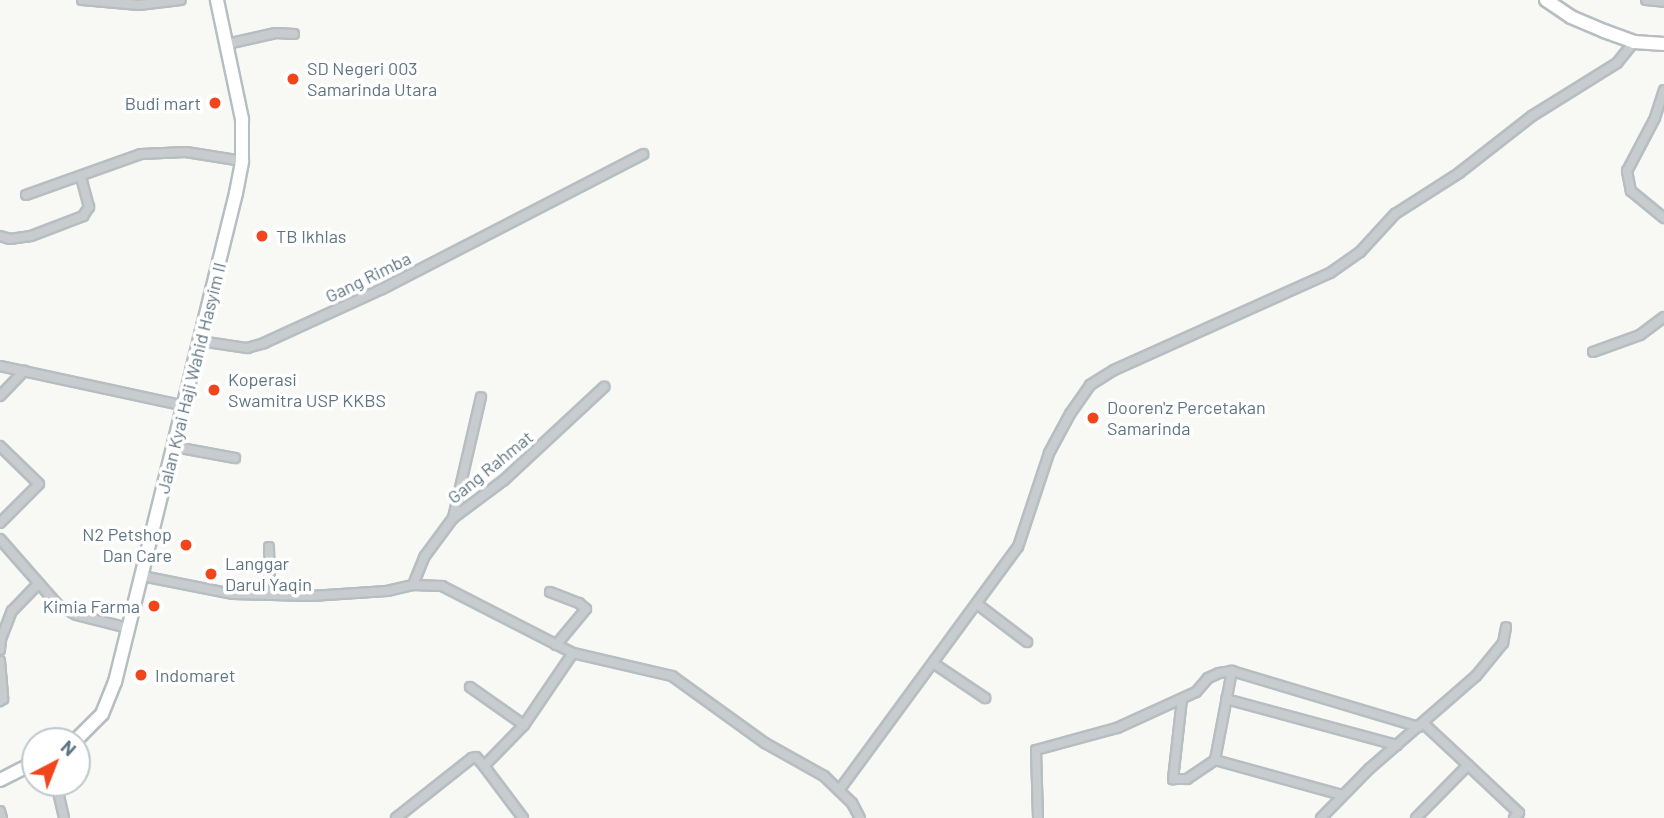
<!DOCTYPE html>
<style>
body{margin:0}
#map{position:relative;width:1664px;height:818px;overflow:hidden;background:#f8f8f5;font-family:Barlow,sans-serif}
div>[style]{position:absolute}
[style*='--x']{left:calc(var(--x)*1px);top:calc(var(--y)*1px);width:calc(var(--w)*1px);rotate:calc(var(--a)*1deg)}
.roads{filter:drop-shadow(2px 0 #b7bec2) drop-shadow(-2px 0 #b7bec2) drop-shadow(0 2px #b7bec2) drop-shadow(0 -2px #b7bec2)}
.street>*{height:8px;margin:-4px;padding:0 4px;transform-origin:4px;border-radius:4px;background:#c8cccf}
.secondary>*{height:12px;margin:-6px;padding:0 6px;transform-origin:6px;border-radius:6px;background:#fff}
.dots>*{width:19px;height:19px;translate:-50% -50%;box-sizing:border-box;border:4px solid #fff;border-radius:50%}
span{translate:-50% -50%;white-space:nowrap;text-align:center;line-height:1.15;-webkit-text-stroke:7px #fff;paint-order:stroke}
.poi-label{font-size:18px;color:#607583}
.left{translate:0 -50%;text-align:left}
.right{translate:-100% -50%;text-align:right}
.street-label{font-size:18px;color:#607583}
.north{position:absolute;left:21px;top:727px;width:70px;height:70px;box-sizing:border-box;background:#fff;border:2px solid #bfc8cd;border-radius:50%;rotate:42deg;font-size:19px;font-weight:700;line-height:28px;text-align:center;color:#607583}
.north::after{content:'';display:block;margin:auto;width:24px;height:32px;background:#f3451b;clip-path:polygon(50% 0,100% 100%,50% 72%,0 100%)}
</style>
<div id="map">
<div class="roads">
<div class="street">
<div style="--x:82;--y:0;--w:57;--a:5"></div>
<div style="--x:139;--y:5;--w:42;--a:-6.8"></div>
<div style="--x:1646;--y:0;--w:18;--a:6"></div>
<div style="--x:227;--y:44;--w:50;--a:-12.7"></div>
<div style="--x:276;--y:33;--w:18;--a:3"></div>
<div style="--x:1664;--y:90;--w:29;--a:108"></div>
<div style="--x:1655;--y:118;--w:60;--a:117.8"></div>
<div style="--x:1627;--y:171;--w:20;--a:79"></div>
<div style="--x:1631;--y:191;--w:43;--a:39.3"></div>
<div style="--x:26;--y:195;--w:122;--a:-19.6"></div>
<div style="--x:141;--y:154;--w:45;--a:-2.5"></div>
<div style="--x:186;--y:152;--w:57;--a:9.1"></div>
<div style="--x:0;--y:236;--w:10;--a:17"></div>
<div style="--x:10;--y:239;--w:21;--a:-8"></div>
<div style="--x:31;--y:236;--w:56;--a:-21"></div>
<div style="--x:83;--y:216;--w:11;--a:-56"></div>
<div style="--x:89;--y:207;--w:31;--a:-105"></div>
<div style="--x:200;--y:341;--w:48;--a:8.5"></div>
<div style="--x:247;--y:348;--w:18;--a:-16"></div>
<div style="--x:264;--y:343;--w:130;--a:-24.6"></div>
<div style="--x:382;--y:289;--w:294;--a:-27.3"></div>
<div style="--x:1593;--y:352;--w:50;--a:-19.9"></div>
<div style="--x:1640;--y:335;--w:30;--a:-37"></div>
<div style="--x:0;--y:366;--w:189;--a:12.2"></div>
<div style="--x:0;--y:396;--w:35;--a:-46"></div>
<div style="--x:0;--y:446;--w:54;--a:44.3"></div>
<div style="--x:39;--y:484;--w:55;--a:135"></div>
<div style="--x:175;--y:447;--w:61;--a:10.4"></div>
<div style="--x:453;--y:518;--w:124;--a:-77"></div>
<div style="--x:0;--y:539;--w:88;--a:48.7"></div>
<div style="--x:58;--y:605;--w:21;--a:28"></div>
<div style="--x:77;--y:615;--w:53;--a:14.3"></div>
<div style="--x:269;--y:547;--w:48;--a:88.8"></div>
<div style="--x:142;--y:576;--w:93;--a:11.2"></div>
<div style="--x:233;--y:594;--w:78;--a:1.5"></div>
<div style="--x:311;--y:596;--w:76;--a:-3.8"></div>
<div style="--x:387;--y:591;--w:27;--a:-13"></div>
<div style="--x:413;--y:585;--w:29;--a:2"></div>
<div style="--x:442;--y:586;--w:147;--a:27.1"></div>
<div style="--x:573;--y:653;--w:102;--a:13.1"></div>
<div style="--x:672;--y:676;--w:115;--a:35.8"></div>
<div style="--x:765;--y:743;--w:68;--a:29.2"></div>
<div style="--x:824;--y:776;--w:39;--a:44"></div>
<div style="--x:852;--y:803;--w:17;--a:62"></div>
<div style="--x:413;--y:585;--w:31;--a:-68"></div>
<div style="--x:425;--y:556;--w:47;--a:-53.6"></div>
<div style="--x:453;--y:518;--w:64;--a:-36.7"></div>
<div style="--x:504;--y:480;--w:137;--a:-42.9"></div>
<div style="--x:550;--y:592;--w:31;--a:21"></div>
<div style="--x:579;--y:603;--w:9;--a:41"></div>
<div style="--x:586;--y:609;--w:47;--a:129.8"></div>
<div style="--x:977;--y:604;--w:63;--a:37.2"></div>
<div style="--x:0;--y:650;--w:11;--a:-85"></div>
<div style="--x:1;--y:639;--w:30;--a:-69"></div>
<div style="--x:12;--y:611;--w:37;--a:-46"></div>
<div style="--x:0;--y:661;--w:38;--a:85"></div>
<div style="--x:3;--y:699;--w:4;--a:146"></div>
<div style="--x:933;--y:663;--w:63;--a:33.9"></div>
<div style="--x:470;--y:687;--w:66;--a:35.1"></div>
<div style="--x:1182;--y:699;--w:81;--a:96.4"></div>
<div style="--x:1173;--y:779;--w:14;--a:0"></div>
<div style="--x:1187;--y:779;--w:34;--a:-34"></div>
<div style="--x:1215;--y:760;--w:132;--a:15.4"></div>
<div style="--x:1226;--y:699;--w:177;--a:15.1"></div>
<div style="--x:1215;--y:760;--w:91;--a:-79.2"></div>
<div style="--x:1232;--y:671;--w:195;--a:16.7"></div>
<div style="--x:1468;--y:765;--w:70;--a:43.3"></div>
<div style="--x:1519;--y:813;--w:7;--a:135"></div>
<div style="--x:484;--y:766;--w:65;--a:53.1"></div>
<div style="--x:56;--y:783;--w:36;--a:77"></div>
<div style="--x:840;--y:789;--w:300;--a:-53.7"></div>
<div style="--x:1018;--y:547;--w:99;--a:-71.7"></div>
<div style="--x:1049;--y:453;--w:44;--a:-61.7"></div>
<div style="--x:1070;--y:414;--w:35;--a:-55"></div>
<div style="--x:1090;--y:385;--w:28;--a:-32"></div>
<div style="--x:1114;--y:370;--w:237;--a:-24.2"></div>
<div style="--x:1330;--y:273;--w:37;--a:-35"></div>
<div style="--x:1360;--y:252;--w:52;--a:-47.4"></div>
<div style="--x:1395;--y:214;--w:76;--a:-32.6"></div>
<div style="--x:1459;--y:173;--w:93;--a:-38"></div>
<div style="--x:1532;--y:116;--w:100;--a:-31.9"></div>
<div style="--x:1617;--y:63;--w:27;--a:-51"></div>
<div style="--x:0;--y:811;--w:7;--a:74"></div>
<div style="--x:396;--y:818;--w:97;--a:-38.3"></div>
<div style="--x:472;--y:758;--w:4;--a:-14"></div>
<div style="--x:476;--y:757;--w:12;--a:48"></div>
<div style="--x:484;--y:766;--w:57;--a:-45.7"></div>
<div style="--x:524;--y:725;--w:87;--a:-55.8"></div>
<div style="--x:1038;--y:818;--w:68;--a:-91.7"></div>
<div style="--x:1036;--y:750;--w:84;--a:-15.2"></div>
<div style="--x:1117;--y:728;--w:87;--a:-24.5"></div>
<div style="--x:1196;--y:692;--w:18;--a:-49"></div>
<div style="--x:1208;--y:678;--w:12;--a:-24"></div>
<div style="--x:1219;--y:673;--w:13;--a:-9"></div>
<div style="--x:1321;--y:818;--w:69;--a:-45.6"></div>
<div style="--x:1369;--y:769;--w:142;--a:-41"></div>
<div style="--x:1476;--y:676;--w:43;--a:-50.7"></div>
<div style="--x:1503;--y:643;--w:16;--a:-79"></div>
<div style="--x:1416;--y:818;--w:74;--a:-45.5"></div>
<div style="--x:1468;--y:765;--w:62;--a:-137"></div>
</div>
<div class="secondary">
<div style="--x:1546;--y:0;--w:30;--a:34"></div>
<div style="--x:1571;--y:17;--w:36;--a:23"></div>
<div style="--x:1604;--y:31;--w:32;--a:20"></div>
<div style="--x:1634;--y:42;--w:30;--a:4"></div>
<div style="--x:75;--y:741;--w:38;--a:-45"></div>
<div style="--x:102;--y:714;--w:35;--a:-68"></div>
<div style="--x:115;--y:682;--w:504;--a:-76.1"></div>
<div style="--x:236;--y:193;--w:33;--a:-79"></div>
<div style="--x:242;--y:161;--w:42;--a:-90"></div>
<div style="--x:242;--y:119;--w:122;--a:-101.9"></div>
<div style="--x:0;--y:780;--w:39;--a:-27"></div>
</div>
</div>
<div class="dots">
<div style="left:293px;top:79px;background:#f3451b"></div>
<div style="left:215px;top:103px;background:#f3451b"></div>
<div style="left:262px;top:236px;background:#f3451b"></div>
<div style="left:214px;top:390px;background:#f3451b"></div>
<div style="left:1093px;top:418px;background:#f3451b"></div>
<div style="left:186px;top:545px;background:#f3451b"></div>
<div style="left:211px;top:574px;background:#f3451b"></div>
<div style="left:154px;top:606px;background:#f3451b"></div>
<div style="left:141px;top:675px;background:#f3451b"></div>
</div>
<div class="poi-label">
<span class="left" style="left:307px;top:79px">SD Negeri 003<br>Samarinda Utara</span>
<span class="right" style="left:201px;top:103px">Budi mart</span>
<span class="left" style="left:276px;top:236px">TB Ikhlas</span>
<span class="left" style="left:228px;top:390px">Koperasi<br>Swamitra USP KKBS</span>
<span class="left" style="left:1107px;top:418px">Dooren'z Percetakan<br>Samarinda</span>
<span class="right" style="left:172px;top:545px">N2 Petshop<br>Dan Care</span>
<span class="left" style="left:225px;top:574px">Langgar<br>Darul Yaqin</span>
<span class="right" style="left:140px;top:606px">Kimia Farma</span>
<span class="left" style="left:155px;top:675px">Indomaret</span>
</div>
<div class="street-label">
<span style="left:368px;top:277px;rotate:-26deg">Gang Rimba</span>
<span style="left:191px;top:378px;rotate:-76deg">Jalan Kyai Haji Wahid Hasyim II</span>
<span style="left:490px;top:467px;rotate:-39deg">Gang Rahmat</span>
</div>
<div class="north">N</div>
</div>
